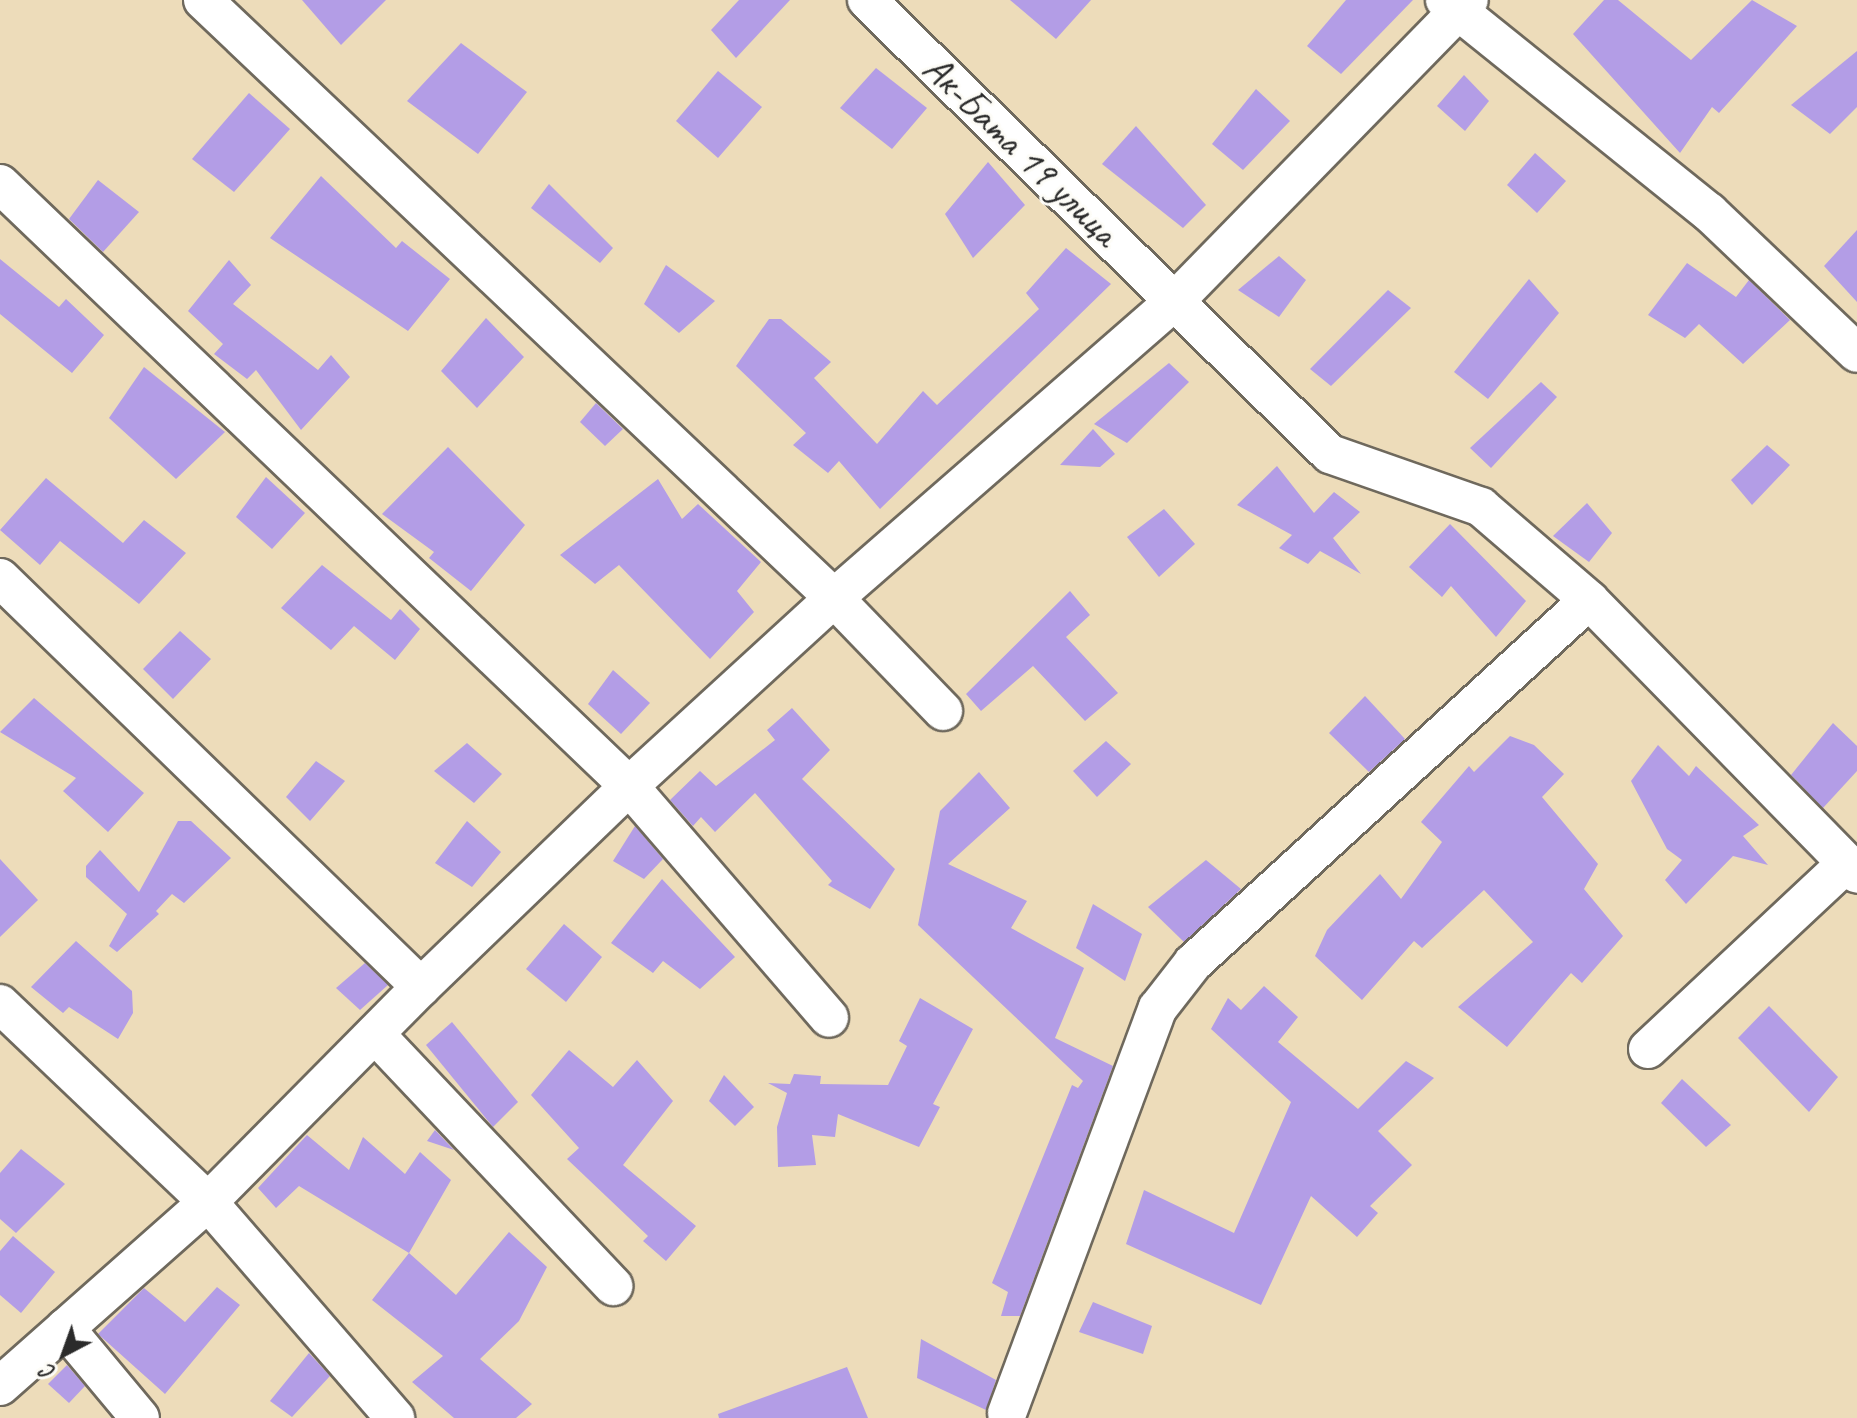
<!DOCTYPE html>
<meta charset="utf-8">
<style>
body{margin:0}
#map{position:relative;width:1857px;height:1418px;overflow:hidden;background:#eddcba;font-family:Caveat,sans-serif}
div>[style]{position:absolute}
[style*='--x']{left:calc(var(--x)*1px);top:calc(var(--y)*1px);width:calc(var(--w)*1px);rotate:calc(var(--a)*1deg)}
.building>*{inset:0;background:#b39de6}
.roads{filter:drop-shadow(2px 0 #6f695d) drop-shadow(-2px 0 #6f695d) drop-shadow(0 2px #6f695d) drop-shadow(0 -2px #6f695d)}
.street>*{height:38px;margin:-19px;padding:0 19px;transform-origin:19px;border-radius:19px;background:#fff}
span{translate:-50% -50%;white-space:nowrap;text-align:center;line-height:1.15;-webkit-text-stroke:6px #fdfcf7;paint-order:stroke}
.street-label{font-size:40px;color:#2b2b2b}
.north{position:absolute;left:24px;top:1314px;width:80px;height:80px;-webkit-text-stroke:6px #fdfcf7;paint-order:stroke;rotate:221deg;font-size:22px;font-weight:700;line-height:32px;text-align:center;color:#2b2b2b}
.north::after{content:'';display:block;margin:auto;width:28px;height:36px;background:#2b2b2b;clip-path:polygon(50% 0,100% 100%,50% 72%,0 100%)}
</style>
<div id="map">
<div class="building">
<div style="clip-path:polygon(302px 0,386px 0,341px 45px)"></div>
<div style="clip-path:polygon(739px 0,790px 0,736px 58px,711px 30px)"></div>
<div style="clip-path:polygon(1010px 0,1091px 0,1056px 39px)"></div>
<div style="clip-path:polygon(1346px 0,1413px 0,1341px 74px,1307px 46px)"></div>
<div style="clip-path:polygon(1604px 0,1618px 0,1691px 60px,1752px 0,1797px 26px,1719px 113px,1712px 107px,1680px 153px,1573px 34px)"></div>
<div style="clip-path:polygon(461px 43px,527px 92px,478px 154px,407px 101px)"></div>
<div style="clip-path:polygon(1857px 51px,1857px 107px,1830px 134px,1791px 105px)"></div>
<div style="clip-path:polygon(876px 68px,927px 108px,892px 149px,840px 108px)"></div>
<div style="clip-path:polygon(718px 71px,762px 107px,718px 158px,676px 121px)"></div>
<div style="clip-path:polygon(1464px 75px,1489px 101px,1465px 131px,1437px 106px)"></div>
<div style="clip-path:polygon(1256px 89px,1290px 121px,1243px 170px,1212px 144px)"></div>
<div style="clip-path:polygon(249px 93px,290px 129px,234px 192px,192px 159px)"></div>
<div style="clip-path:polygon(1136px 126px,1206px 205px,1183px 228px,1102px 164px)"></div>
<div style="clip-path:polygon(1535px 153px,1566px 181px,1537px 213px,1507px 185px)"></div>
<div style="clip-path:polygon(988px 162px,1025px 205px,973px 258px,945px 214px)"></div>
<div style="clip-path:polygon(321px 176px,396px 248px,402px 241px,450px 279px,408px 331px,270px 238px)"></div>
<div style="clip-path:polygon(98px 180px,139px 212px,103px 252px,69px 219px)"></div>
<div style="clip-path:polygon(549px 184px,613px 248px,600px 263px,531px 208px)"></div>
<div style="clip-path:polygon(1857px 230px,1857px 302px,1824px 266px)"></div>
<div style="clip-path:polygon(1066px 248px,1111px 284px,880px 509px,839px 461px,828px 473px,793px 445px,806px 433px,736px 366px,769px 319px,781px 319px,831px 362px,814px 378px,877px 444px,923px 391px,937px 405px,1039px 309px,1026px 293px)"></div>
<div style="clip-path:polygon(1279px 256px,1306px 280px,1279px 317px,1238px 290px)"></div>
<div style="clip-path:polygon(0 259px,59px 307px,66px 299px,104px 335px,72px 373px,0 314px)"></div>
<div style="clip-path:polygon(229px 260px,251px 285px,233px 304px,318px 370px,331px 355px,350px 377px,301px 430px,256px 370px,247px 379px,214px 354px,223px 344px,188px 311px)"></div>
<div style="clip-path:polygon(1687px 263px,1736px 297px,1749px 280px,1790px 320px,1743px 364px,1699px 324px,1685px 338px,1648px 315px)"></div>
<div style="clip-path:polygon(666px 265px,715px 301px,679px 333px,644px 304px)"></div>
<div style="clip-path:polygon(1529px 279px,1559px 313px,1488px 399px,1454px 372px)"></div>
<div style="clip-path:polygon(1388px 290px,1411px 308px,1331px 386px,1310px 369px)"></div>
<div style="clip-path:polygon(486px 318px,524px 357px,477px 408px,441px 371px)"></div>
<div style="clip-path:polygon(1169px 363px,1189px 382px,1127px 443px,1094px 424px)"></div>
<div style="clip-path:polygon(144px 367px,225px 432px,176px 479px,109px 418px)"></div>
<div style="clip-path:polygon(1541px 382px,1557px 397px,1491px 468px,1470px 448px)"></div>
<div style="clip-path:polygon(596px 403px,623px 429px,605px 446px,580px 422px)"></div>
<div style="clip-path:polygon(1093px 429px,1115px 454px,1100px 467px,1060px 465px)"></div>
<div style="clip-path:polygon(1767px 445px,1790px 465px,1752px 505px,1731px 480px)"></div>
<div style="clip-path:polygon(448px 447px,525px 525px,471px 591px,429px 558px,434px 552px,382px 514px)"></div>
<div style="clip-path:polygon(1277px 466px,1314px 513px,1334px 492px,1360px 512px,1333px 538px,1361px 574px,1320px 551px,1308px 564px,1279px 548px,1292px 535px,1237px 505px)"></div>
<div style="clip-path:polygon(266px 477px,305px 513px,272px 549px,236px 517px)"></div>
<div style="clip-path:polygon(46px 478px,123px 543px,144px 520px,186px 553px,139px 604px,60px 541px,40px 565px,0 530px)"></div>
<div style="clip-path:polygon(658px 479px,682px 519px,698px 504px,761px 562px,737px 591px,754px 612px,710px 659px,619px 565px,595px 584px,560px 555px)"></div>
<div style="clip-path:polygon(1587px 503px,1612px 533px,1589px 562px,1553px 536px)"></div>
<div style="clip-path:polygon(1164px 509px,1195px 544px,1159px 577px,1127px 537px)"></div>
<div style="clip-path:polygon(1450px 524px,1526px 601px,1496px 637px,1451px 586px,1442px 597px,1409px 567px)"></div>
<div style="clip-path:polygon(322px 565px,391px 620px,400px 609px,420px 629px,395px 660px,354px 626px,331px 650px,281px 608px)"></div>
<div style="clip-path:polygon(1070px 591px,1090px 615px,1066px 637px,1118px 693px,1085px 721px,1033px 666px,981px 711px,966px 694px)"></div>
<div style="clip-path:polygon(180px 631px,211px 659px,173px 699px,143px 669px)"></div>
<div style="clip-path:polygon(613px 670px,650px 703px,621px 734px,588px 704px)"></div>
<div style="clip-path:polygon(1365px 696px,1405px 739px,1369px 772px,1329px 733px)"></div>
<div style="clip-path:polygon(34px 698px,144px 793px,108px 832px,63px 791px,76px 778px,0 732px)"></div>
<div style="clip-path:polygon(792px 708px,830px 750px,802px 779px,895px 869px,870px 909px,828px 885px,832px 881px,755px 793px,715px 832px,701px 817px,693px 826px,670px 800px,700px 771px,716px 786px,775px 740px,767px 730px)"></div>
<div style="clip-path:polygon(1833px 723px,1857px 746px,1857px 771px,1823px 808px,1791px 775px)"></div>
<div style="clip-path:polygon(1510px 736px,1534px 745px,1564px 774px,1542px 797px,1598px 864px,1584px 889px,1623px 936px,1582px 983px,1571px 973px,1507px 1047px,1458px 1007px,1533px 942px,1484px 890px,1422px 948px,1414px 941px,1362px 1000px,1315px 956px,1327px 930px,1380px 874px,1401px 899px,1442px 842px,1421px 822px,1469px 766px,1474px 772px)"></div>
<div style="clip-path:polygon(1106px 741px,1131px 764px,1097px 797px,1073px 771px)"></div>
<div style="clip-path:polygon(467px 743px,502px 774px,474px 803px,434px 771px)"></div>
<div style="clip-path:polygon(1658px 745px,1689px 776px,1696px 766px,1759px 825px,1743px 836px,1768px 865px,1733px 856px,1686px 904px,1665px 880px,1682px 860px,1667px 849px,1631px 781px)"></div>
<div style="clip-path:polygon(316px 761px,345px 781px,310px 821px,286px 797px)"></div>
<div style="clip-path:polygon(979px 772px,1010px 808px,948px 864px,1027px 901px,1011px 928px,1084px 968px,1055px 1038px,1113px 1066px,1020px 1316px,1001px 1316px,1008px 1292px,992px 1283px,1072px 1085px,1078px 1088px,1083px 1081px,918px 925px,940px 811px)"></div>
<div style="clip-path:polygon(178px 821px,191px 821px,231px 858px,184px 903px,172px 894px,156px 911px,159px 914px,117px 952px,109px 946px,127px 914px,86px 877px,86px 866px,100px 850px,139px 892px)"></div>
<div style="clip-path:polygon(467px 821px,501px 852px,472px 887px,435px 863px)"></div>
<div style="clip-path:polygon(635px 826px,663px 859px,644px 879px,613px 861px)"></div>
<div style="clip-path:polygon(0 859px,38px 900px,0 937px)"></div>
<div style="clip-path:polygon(1206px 860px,1241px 889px,1184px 942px,1148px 907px)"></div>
<div style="clip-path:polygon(662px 879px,735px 957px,700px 989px,663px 961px,653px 973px,611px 943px)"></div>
<div style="clip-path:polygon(1093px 904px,1142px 934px,1125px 981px,1076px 948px)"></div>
<div style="clip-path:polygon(564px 924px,602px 957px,566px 1002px,526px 969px)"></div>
<div style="clip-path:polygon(76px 941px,132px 991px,133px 1013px,118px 1039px,69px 1007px,63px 1013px,31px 987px)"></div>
<div style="clip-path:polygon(365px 963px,388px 985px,360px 1010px,336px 988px)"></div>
<div style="clip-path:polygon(1264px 986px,1298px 1017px,1278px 1042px,1358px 1109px,1406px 1061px,1434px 1078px,1378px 1131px,1412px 1165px,1370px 1206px,1378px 1213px,1357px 1237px,1311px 1196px,1261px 1305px,1126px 1244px,1144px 1190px,1234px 1233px,1291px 1102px,1211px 1029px,1228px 998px,1241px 1010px)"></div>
<div style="clip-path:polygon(920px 998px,973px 1029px,933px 1104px,940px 1107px,919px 1147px,838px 1114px,835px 1137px,812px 1135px,816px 1165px,778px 1167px,777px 1127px,787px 1093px,768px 1083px,790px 1084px,794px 1074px,821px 1076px,820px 1084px,888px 1085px,907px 1046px,899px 1041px)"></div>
<div style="clip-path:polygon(1769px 1006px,1838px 1077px,1809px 1112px,1738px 1038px)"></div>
<div style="clip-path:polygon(452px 1022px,518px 1102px,493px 1127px,426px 1045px)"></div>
<div style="clip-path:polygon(569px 1050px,613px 1087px,637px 1060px,673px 1101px,623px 1165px,696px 1226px,666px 1261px,643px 1241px,648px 1236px,567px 1159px,579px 1148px,531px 1095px)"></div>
<div style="clip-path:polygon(724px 1075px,754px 1107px,735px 1126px,709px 1101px)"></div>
<div style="clip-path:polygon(1682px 1079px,1731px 1125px,1706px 1147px,1661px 1103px)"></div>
<div style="clip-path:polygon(435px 1130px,454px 1150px,427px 1141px)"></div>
<div style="clip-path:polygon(307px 1135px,349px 1170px,363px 1137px,405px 1174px,420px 1152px,451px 1180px,409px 1253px,299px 1186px,276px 1208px,258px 1188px)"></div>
<div style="clip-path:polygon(21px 1149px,65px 1184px,16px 1233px,0 1219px,0 1173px)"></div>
<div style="clip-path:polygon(509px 1232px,547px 1267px,519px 1321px,480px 1359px,532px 1404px,516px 1418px,454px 1418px,412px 1382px,443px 1356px,372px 1300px,409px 1253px,456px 1295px)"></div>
<div style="clip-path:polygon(13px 1236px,55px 1272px,21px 1313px,0 1295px,0 1251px)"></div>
<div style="clip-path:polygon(217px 1287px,240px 1305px,165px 1394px,98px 1334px,144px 1288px,185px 1322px)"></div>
<div style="clip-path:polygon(1093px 1302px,1152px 1326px,1143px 1354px,1079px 1332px)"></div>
<div style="clip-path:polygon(921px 1339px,996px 1380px,986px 1410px,917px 1378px)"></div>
<div style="clip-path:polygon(309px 1353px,330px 1376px,292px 1417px,270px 1401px)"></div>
<div style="clip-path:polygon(67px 1365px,85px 1386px,69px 1403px,48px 1384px)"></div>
<div style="clip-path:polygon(847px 1367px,868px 1418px,719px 1418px,718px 1414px)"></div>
</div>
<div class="roads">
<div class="street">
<div style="--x:203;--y:0;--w:869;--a:43.46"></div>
<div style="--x:834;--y:598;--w:157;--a:46"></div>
<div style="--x:867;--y:0;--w:648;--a:44.44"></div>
<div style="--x:1330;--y:454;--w:160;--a:19.3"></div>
<div style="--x:1481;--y:507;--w:143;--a:40.7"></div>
<div style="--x:1589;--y:600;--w:383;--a:45.6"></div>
<div style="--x:1445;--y:0;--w:339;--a:38.8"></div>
<div style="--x:1709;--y:212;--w:204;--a:43.6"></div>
<div style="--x:0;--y:184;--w:871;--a:43.74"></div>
<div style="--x:629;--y:786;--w:306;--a:49.2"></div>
<div style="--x:0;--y:578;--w:587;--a:44.17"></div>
<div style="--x:0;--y:1004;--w:287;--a:43.6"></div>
<div style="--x:208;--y:1202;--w:286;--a:49.1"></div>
<div style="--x:375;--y:1034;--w:347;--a:46.6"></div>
<div style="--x:1648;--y:1049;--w:272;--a:-43.1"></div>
<div style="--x:65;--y:1328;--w:117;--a:50.2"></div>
<div style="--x:0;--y:1386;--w:278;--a:-41.5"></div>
<div style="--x:208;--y:1202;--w:303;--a:-45.3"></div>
<div style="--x:421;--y:987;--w:289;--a:-44"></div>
<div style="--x:629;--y:786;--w:278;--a:-42.5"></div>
<div style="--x:834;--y:598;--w:454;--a:-41.1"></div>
<div style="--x:1176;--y:300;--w:419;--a:-45.7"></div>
<div style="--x:1007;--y:1413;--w:432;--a:-69.6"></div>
<div style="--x:1158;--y:1008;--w:57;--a:-52.1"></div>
<div style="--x:1193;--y:963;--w:537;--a:-42.51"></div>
</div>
</div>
<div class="street-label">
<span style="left:1021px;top:150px;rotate:44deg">Ак-Бата 19 улица</span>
</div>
<div class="north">С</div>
</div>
